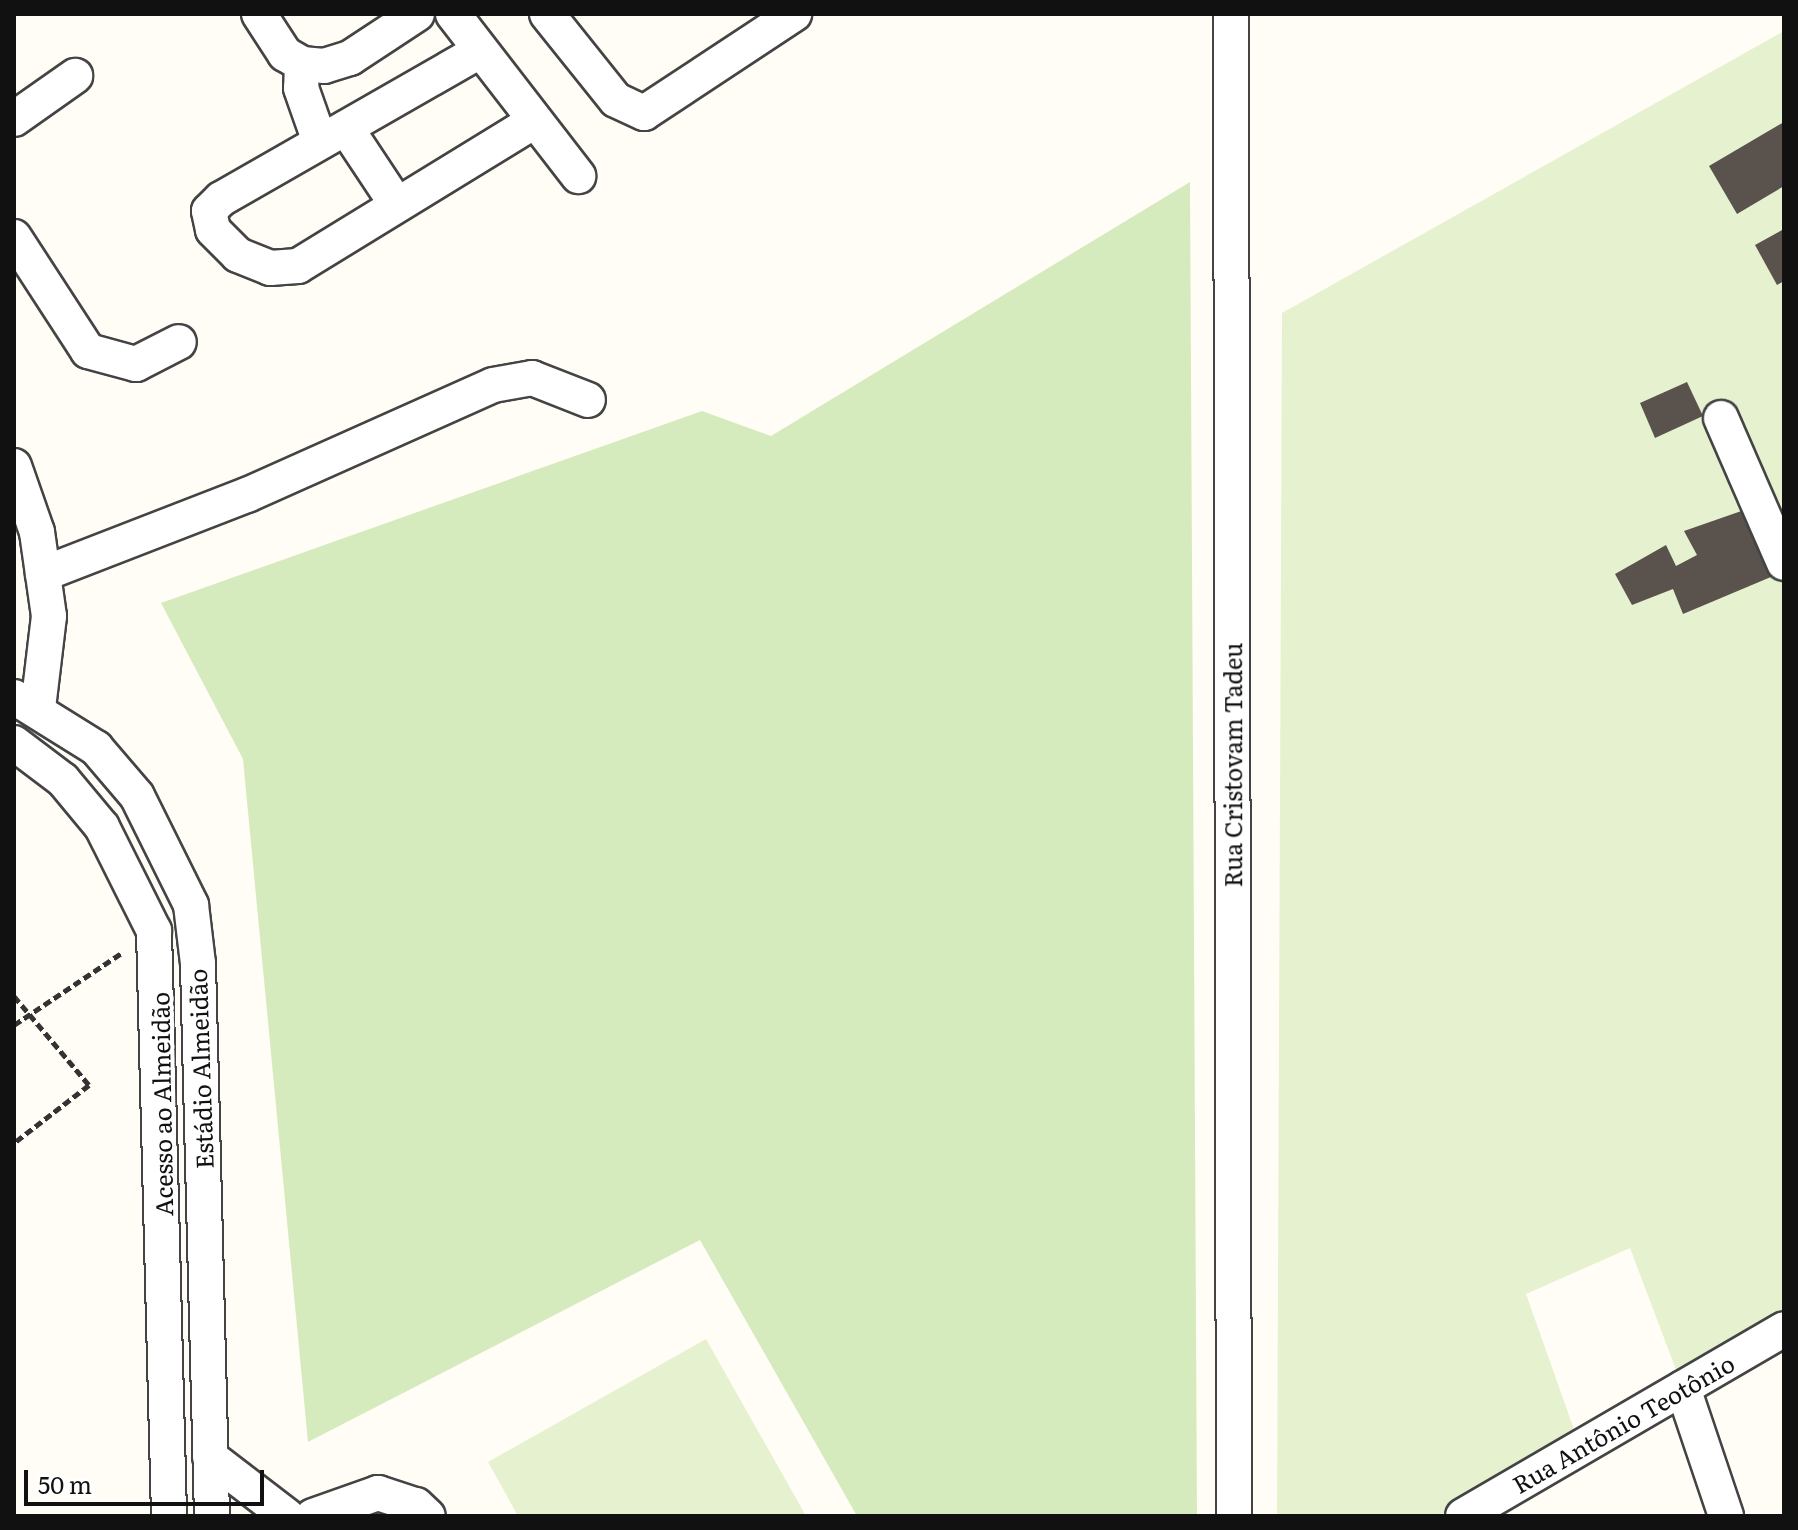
<!DOCTYPE html>
<meta charset="utf-8">
<style>
body{margin:0}
#map{position:relative;width:1798px;height:1530px;overflow:hidden;background:#fffdf5;font-family:Literata,serif}
div>[style]{position:absolute}
[style*='--x']{left:calc(var(--x)*1px);top:calc(var(--y)*1px);width:calc(var(--w)*1px);rotate:calc(var(--a)*1deg)}
.green>*{inset:0;background:#d5ebbd}
.pitch>*{inset:0;background:#e6f2cf}
.building>*{inset:0;background:#5a524d}
.path>*{height:5px;margin-top:-2.5px;transform-origin:0;background:repeating-linear-gradient(90deg,#333 0 8px,transparent 0 12px)}
.roads{filter:drop-shadow(2px 0 #444) drop-shadow(-2px 0 #444) drop-shadow(0 2px #444) drop-shadow(0 -2px #444)}
.minor>*{height:34px;margin:-17px;padding:0 17px;transform-origin:17px;border-radius:17px;background:#fff}
span{translate:-50% -50%;white-space:nowrap;text-align:center;line-height:1.15;-webkit-text-stroke:8px #fff;paint-order:stroke}
.street-label{font-size:24px;color:#111}
.frame{position:absolute;inset:0;border:16px solid #111;pointer-events:none}
.scale{position:absolute;left:24px;top:1470px;width:240px;height:36px;box-sizing:border-box;border:4px solid #111;border-top:0;padding-left:10px;font-size:24px;line-height:28px;white-space:nowrap;color:#111;-webkit-text-stroke:6px #fff;paint-order:stroke}
</style>
<div id="map">
<div class="green">
<div style="clip-path:polygon(1190px 182px,1197px 1516px,857px 1516px,700px 1240px,308px 1442px,243px 759px,161px 603px,702px 411px,771px 436px)"></div>
</div>
<div class="pitch">
<div style="clip-path:polygon(1784px 31px,1784px 1315px,1678px 1375px,1630px 1248px,1526px 1294px,1576px 1435px,1439px 1516px,1277px 1516px,1282px 313px)"></div>
<div style="clip-path:polygon(706px 1339px,806px 1516px,518px 1516px,488px 1462px)"></div>
</div>
<div class="building">
<div style="clip-path:polygon(1784px 122px,1784px 186px,1737px 214px,1709px 166px)"></div>
<div style="clip-path:polygon(1784px 229px,1784px 281px,1777px 285px,1755px 245px)"></div>
<div style="clip-path:polygon(1687px 382px,1703px 416px,1655px 438px,1640px 403px)"></div>
<div style="clip-path:polygon(1750px 508px,1778px 574px,1683px 614px,1673px 589px,1632px 605px,1615px 574px,1666px 545px,1676px 566px,1697px 555px,1684px 531px)"></div>
</div>
<div class="path">
<div style="--x:14;--y:996;--w:116;--a:49.9"></div>
<div style="--x:89;--y:1085;--w:95;--a:142.3"></div>
<div style="--x:14;--y:1025;--w:131;--a:-33.8"></div>
</div>
<div class="roads">
<div class="minor">
<div style="--x:259;--y:14;--w:48;--a:57"></div>
<div style="--x:285;--y:54;--w:20;--a:30"></div>
<div style="--x:302;--y:64;--w:22;--a:5"></div>
<div style="--x:324;--y:66;--w:27;--a:-17"></div>
<div style="--x:350;--y:58;--w:80;--a:-33.3"></div>
<div style="--x:453;--y:14;--w:205;--a:52.3"></div>
<div style="--x:547;--y:14;--w:110;--a:51.3"></div>
<div style="--x:616;--y:100;--w:31;--a:25"></div>
<div style="--x:644;--y:113;--w:180;--a:-33.4"></div>
<div style="--x:1231;--y:14;--w:1502;--a:89.89"></div>
<div style="--x:478;--y:52;--w:296;--a:150.2"></div>
<div style="--x:221;--y:199;--w:17;--a:135"></div>
<div style="--x:209;--y:211;--w:19;--a:78"></div>
<div style="--x:213;--y:230;--w:35;--a:45"></div>
<div style="--x:238;--y:255;--w:35;--a:22"></div>
<div style="--x:270;--y:268;--w:28;--a:-4"></div>
<div style="--x:298;--y:266;--w:276;--a:-31.5"></div>
<div style="--x:302;--y:64;--w:24;--a:92"></div>
<div style="--x:301;--y:88;--w:57;--a:70.6"></div>
<div style="--x:14;--y:119;--w:75;--a:-35.2"></div>
<div style="--x:346;--y:128;--w:92;--a:56.5"></div>
<div style="--x:14;--y:237;--w:136;--a:57"></div>
<div style="--x:88;--y:351;--w:50;--a:15.2"></div>
<div style="--x:136;--y:364;--w:48;--a:-27.1"></div>
<div style="--x:1721;--y:418;--w:158;--a:66.5"></div>
<div style="--x:14;--y:466;--w:70;--a:70.8"></div>
<div style="--x:37;--y:532;--w:85;--a:81.9"></div>
<div style="--x:49;--y:616;--w:93;--a:96.8"></div>
<div style="--x:43;--y:574;--w:219;--a:-21.2"></div>
<div style="--x:247;--y:495;--w:269;--a:-24.1"></div>
<div style="--x:493;--y:385;--w:40;--a:-10"></div>
<div style="--x:532;--y:378;--w:60;--a:21.4"></div>
<div style="--x:14;--y:697;--w:97;--a:31.9"></div>
<div style="--x:96;--y:748;--w:63;--a:49.5"></div>
<div style="--x:137;--y:796;--w:122;--a:63.6"></div>
<div style="--x:191;--y:905;--w:59;--a:83.2"></div>
<div style="--x:198;--y:964;--w:552;--a:88.55"></div>
<div style="--x:14;--y:743;--w:61;--a:37.1"></div>
<div style="--x:63;--y:780;--w:61;--a:50.3"></div>
<div style="--x:102;--y:827;--w:116;--a:63.4"></div>
<div style="--x:154;--y:931;--w:585;--a:88.53"></div>
<div style="--x:1683;--y:1388;--w:135;--a:71.4"></div>
<div style="--x:210;--y:1457;--w:97;--a:37.5"></div>
<div style="--x:313;--y:1516;--w:69;--a:-19.5"></div>
<div style="--x:378;--y:1493;--w:40;--a:18"></div>
<div style="--x:416;--y:1505;--w:16;--a:43"></div>
<div style="--x:1463;--y:1516;--w:371;--a:-30.2"></div>
</div>
</div>
<div class="street-label">
<span style="left:1232px;top:765px;rotate:-90deg">Rua Cristovam Tadeu</span>
<span style="left:200px;top:1069px;rotate:-92deg">Estádio Almeidão</span>
<span style="left:161px;top:1104px;rotate:-91deg">Acesso ao Almeidão</span>
<span style="left:1623px;top:1423px;rotate:-30deg">Rua Antônio Teotônio</span>
</div>
<div class="frame"></div>
<div class="scale">50 m</div>
</div>
